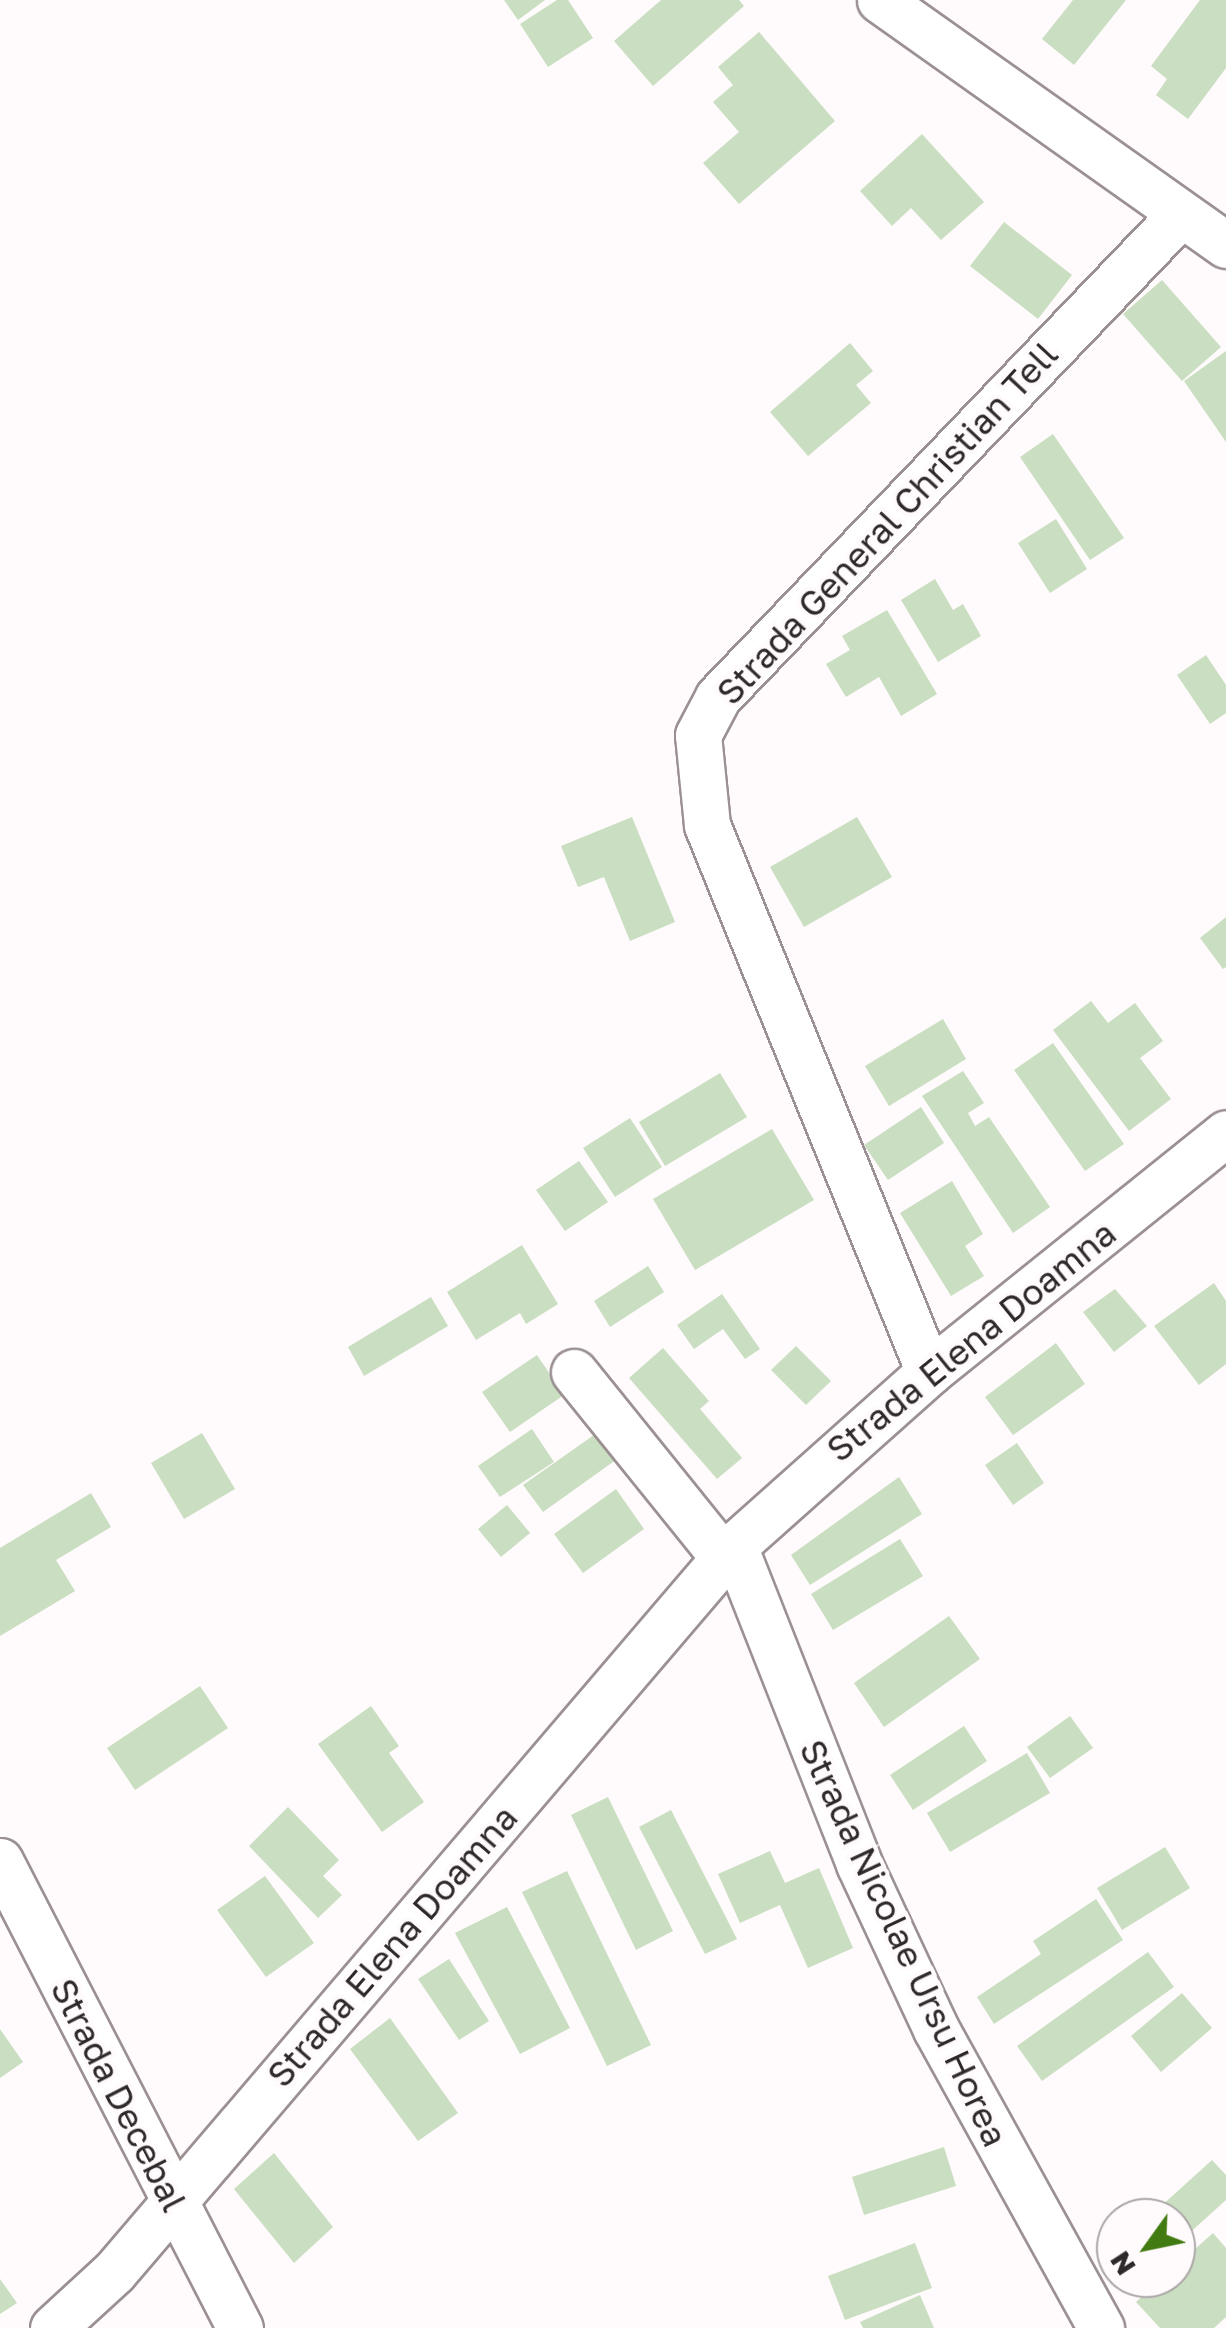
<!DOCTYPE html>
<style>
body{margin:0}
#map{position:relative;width:1226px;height:2328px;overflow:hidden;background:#fffafb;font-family:"Golos Text",sans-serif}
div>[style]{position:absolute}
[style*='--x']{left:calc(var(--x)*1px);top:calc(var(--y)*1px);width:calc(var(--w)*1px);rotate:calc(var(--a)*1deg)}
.building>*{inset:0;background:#cadec1}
.roads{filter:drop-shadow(2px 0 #9b9092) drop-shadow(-2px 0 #9b9092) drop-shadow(0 2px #9b9092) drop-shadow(0 -2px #9b9092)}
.minor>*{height:45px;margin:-22.5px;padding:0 22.5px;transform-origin:22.5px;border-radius:22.5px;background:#fff}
span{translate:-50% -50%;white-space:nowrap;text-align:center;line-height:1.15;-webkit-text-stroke:8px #fffafb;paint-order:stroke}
.street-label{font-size:35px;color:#2d2829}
.north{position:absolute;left:1096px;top:2198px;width:100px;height:100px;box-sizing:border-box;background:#fffafb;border:2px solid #aba6a7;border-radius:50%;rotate:237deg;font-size:28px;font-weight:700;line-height:40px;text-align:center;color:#2d2829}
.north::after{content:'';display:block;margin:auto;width:35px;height:45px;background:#427b12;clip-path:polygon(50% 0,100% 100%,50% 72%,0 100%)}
</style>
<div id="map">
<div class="building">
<div style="clip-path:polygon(504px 0,545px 0,518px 20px)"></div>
<div style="clip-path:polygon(557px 0,568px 0,593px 38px,548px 67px,520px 24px)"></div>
<div style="clip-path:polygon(661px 0,739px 0,744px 6px,653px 86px,614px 41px)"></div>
<div style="clip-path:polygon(1073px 0,1126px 0,1074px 65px,1042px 39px)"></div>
<div style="clip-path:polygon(1200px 0,1226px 0,1226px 68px,1188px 119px,1156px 95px,1167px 79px,1151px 66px)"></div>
<div style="clip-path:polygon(759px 32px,835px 121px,739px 204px,703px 163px,739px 132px,713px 102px,733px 85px,718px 67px)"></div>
<div style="clip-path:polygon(922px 134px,984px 202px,941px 240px,911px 208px,892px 226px,860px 191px)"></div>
<div style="clip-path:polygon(1004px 222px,1072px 275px,1038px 319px,970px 266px)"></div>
<div style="clip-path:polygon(1162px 280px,1221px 347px,1182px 381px,1123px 314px)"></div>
<div style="clip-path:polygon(850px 343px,873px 371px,856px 385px,871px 403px,808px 456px,770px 412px)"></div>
<div style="clip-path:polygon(1226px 351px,1226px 442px,1184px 381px)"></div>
<div style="clip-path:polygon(1053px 434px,1124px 538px,1090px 560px,1020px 457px)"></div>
<div style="clip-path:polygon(1056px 519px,1087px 569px,1050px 593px,1018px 543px)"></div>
<div style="clip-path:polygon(935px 579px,953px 610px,963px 604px,981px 636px,938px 662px,901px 600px)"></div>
<div style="clip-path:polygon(887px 610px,937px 694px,901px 716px,879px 677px,846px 697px,826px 664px,850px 650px,842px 636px)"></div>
<div style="clip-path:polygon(1206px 655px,1226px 685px,1226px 713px,1210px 724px,1177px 675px)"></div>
<div style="clip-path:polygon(632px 817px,675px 922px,630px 941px,604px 877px,578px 887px,561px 846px)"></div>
<div style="clip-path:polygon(857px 817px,892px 877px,804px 927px,770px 867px)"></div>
<div style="clip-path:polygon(1226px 917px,1226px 967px,1223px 969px,1200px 938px)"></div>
<div style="clip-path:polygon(1091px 1001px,1108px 1023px,1135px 1003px,1163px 1041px,1140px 1058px,1171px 1099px,1129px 1131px,1053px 1030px)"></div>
<div style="clip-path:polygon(943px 1019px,966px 1059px,889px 1106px,865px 1066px)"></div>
<div style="clip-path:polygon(1053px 1043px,1124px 1144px,1085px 1171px,1014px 1070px)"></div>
<div style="clip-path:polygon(963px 1071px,984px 1103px,968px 1113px,975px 1126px,989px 1117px,1050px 1207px,1013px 1233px,922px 1096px)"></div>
<div style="clip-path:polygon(720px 1073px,747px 1117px,665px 1166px,639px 1122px)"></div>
<div style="clip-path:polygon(921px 1107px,944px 1143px,888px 1180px,864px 1145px)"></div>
<div style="clip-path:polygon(630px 1118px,662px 1167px,615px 1197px,583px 1148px)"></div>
<div style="clip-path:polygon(772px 1129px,814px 1200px,695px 1270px,653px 1199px)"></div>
<div style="clip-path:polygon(579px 1161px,608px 1202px,565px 1231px,536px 1190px)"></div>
<div style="clip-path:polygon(952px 1181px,983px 1234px,965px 1246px,984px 1276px,951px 1296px,900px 1213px)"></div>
<div style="clip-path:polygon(522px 1245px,558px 1304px,526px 1324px,520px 1313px,476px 1340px,447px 1292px)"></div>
<div style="clip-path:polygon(648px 1266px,664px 1292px,610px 1327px,594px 1301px)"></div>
<div style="clip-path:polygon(1214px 1283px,1226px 1301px,1226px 1364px,1199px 1385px,1154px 1326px)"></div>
<div style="clip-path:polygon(1115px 1289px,1147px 1326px,1114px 1352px,1083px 1312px)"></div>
<div style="clip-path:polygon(722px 1294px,760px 1349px,745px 1359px,723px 1329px,694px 1349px,677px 1325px)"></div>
<div style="clip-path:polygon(431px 1297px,448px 1326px,364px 1376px,348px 1347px)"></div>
<div style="clip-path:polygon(1056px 1343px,1085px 1384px,1013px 1435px,985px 1397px)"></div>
<div style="clip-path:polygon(796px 1346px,831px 1381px,806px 1405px,771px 1370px)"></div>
<div style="clip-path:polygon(663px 1348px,709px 1401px,700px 1409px,742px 1458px,717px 1479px,629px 1378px)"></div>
<div style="clip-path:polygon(537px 1355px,564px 1395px,510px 1432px,482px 1392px)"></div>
<div style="clip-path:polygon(532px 1429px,554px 1462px,500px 1497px,478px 1466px)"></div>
<div style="clip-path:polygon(601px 1430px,620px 1457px,543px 1512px,523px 1485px)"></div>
<div style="clip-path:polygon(202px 1433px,235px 1489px,184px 1519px,151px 1463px)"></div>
<div style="clip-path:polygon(1017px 1443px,1044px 1483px,1013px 1505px,985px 1465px)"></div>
<div style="clip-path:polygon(899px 1477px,922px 1514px,810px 1585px,791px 1555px)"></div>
<div style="clip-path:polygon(616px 1489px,644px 1529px,583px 1573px,554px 1534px)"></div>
<div style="clip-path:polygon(91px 1493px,111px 1527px,56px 1560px,75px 1591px,0 1636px,0 1548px)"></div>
<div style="clip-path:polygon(507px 1505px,530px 1533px,501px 1557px,478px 1529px)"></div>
<div style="clip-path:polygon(900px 1539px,923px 1576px,833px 1630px,811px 1594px)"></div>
<div style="clip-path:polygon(949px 1616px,980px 1659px,884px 1727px,854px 1683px)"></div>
<div style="clip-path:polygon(200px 1686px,228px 1728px,135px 1790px,107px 1748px)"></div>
<div style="clip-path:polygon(371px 1706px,399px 1746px,389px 1753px,424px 1802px,382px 1832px,318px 1744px)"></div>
<div style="clip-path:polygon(1070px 1716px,1093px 1748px,1050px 1778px,1027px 1747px)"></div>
<div style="clip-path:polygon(964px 1726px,987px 1761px,913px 1810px,890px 1775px)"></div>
<div style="clip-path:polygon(1027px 1753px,1050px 1793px,950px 1852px,927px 1813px)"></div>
<div style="clip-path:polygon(608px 1797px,673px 1931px,636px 1950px,571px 1815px)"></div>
<div style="clip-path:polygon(288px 1807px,339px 1860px,323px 1876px,342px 1895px,318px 1918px,249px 1846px)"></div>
<div style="clip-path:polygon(671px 1810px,737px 1939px,705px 1954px,639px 1827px)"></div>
<div style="clip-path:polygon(1165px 1847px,1190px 1888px,1122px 1930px,1097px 1888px)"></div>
<div style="clip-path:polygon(770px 1851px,785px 1883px,819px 1868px,853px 1948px,808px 1968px,780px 1905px,740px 1923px,718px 1874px)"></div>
<div style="clip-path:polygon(567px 1871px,651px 2045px,607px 2066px,522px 1892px)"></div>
<div style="clip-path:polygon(265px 1876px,314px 1943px,266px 1977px,217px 1910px)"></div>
<div style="clip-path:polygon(1096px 1899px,1123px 1940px,994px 2024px,977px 1997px,1041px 1954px,1033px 1941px)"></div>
<div style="clip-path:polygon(507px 1907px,570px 2028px,520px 2054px,455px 1933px)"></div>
<div style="clip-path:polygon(1148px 1952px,1174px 1987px,1042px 2081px,1017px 2046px)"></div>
<div style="clip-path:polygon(449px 1959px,489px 2021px,459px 2040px,418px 1979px)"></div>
<div style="clip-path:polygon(1182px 1993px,1212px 2028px,1161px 2072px,1131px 2036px)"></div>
<div style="clip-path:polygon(390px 2018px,458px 2113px,418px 2141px,350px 2049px)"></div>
<div style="clip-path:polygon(0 2029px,23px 2062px,0 2078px)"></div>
<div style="clip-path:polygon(944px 2147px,956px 2186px,864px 2215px,852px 2177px)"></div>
<div style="clip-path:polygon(274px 2153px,333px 2227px,294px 2263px,234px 2189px)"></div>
<div style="clip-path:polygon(1212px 2160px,1226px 2175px,1226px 2200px,1176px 2245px,1176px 2218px,1148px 2218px)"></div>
<div style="clip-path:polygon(1213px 2233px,1226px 2248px,1226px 2317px,1214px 2328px,1160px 2328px,1136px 2302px,1162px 2278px,1176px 2278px,1176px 2266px)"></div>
<div style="clip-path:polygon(915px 2243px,932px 2288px,845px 2320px,828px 2276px)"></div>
<div style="clip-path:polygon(0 2279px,17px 2303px,0 2314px)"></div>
<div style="clip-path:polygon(920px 2295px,934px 2328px,863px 2328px,860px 2322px)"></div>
</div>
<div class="roads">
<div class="minor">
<div style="--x:880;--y:0;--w:424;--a:35.3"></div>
<div style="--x:574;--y:1372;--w:239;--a:51.1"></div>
<div style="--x:929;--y:1372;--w:590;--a:-112.09"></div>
<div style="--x:707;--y:825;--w:90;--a:-95.7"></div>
<div style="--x:698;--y:735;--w:43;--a:-62.2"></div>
<div style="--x:718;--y:697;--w:669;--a:-46.21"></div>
<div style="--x:734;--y:1546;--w:342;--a:68.5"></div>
<div style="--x:859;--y:1864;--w:182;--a:65"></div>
<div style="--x:936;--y:2029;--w:342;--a:61.1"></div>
<div style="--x:0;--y:1861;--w:525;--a:62.8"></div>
<div style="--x:53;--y:2328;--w:83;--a:-42.6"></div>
<div style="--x:114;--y:2272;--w:955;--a:-49.5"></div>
<div style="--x:734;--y:1546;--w:261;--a:-41.7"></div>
<div style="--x:929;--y:1372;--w:381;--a:-38.8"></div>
</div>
</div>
<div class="street-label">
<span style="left:887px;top:523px;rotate:-47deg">Strada General Christian Tell</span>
<span style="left:971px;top:1341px;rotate:-39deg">Strada Elena Doamna</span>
<span style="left:904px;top:1943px;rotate:65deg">Strada Nicolae Ursu Horea</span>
<span style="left:392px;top:1946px;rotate:-49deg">Strada Elena Doamna</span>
<span style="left:119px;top:2095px;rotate:63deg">Strada Decebal</span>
</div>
<div class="north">N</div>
</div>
